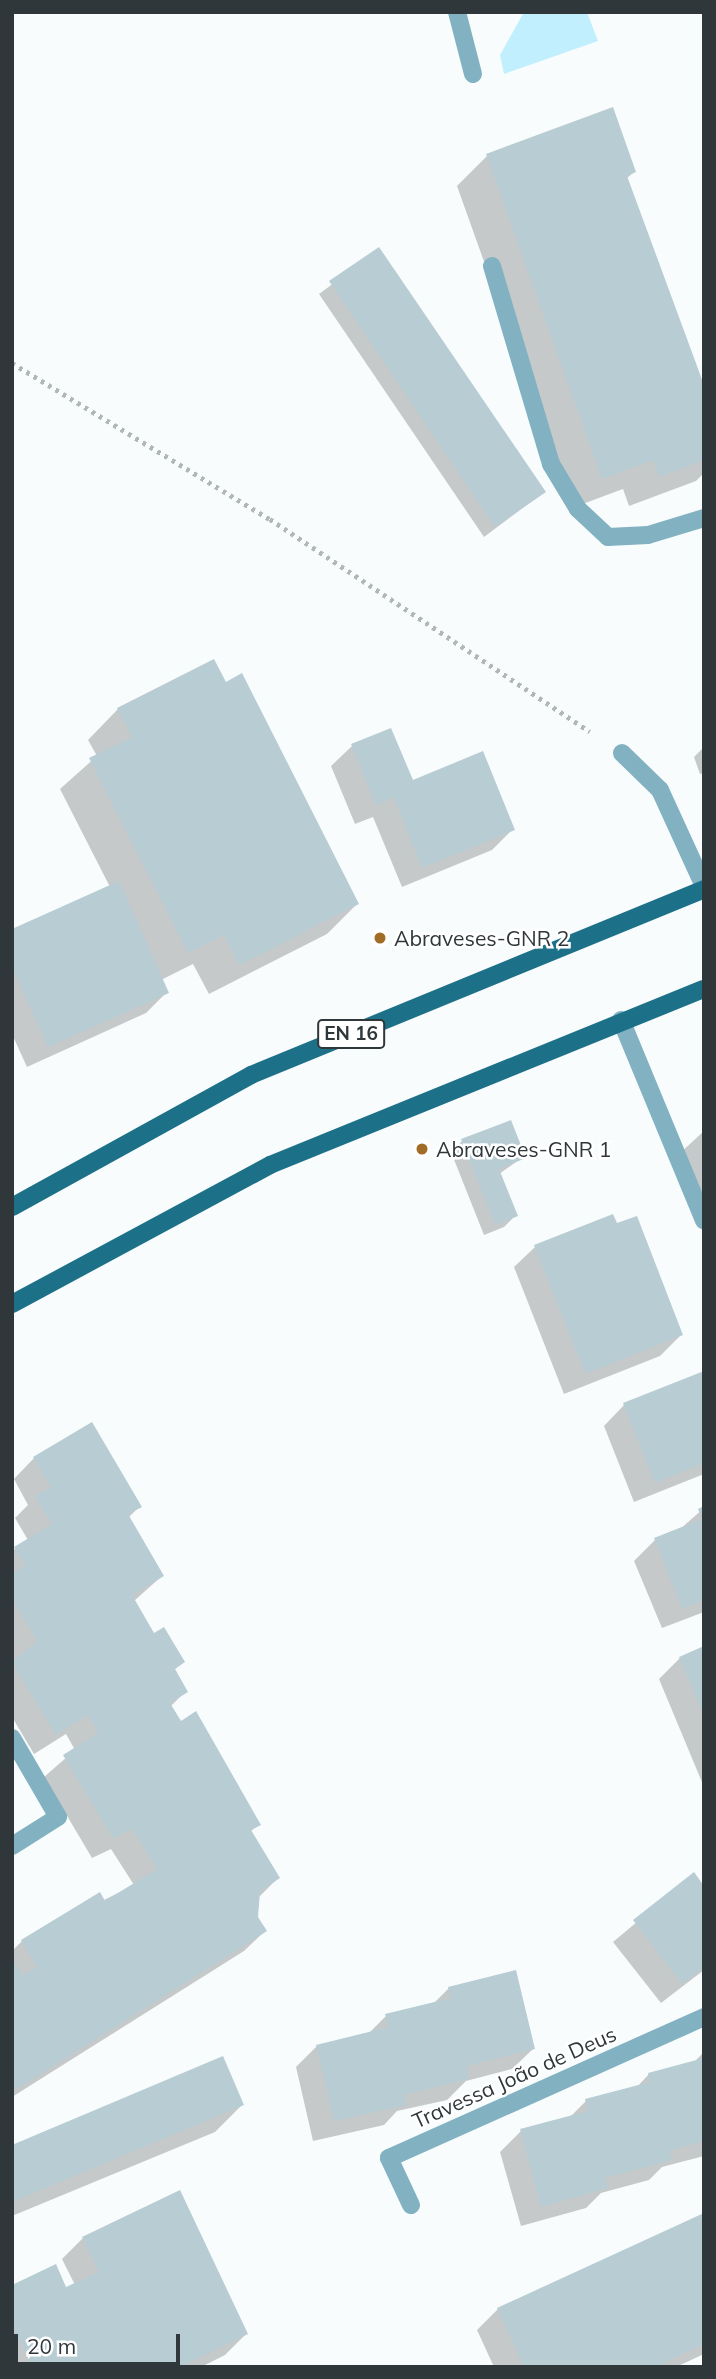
<!DOCTYPE html>
<meta charset="utf-8">
<style>
body{margin:0}
#map{position:relative;width:716px;height:2379px;overflow:hidden;background:#f8fcfd;font-family:Mulish,sans-serif}
div>[style]{position:absolute}
[style*='--x']{left:calc(var(--x)*1px);top:calc(var(--y)*1px);width:calc(var(--w)*1px);rotate:calc(var(--a)*1deg)}
.green>*{inset:0;background:#c2effe}
.shadow>*{inset:0;background:#0003}
.building>*{inset:0;background:#b7ccd3}
.path>*{height:4.5px;margin-top:-2.25px;transform-origin:0;background:repeating-linear-gradient(90deg,#b1b6b8 0 3.5px,transparent 0 8.5px)}
.lane>*{height:18px;margin:-9px;padding:0 9px;transform-origin:9px;border-radius:9px;background:#82b2c2}
.street>*{height:18px;margin:-9px;padding:0 9px;transform-origin:9px;border-radius:9px;background:#82b2c2}
.primary>*{height:18px;margin:-9px;padding:0 9px;transform-origin:9px;border-radius:9px;background:#1c7188}
.dots>*{width:19px;height:19px;translate:-50% -50%;box-sizing:border-box;border:4px solid #fff;border-radius:50%}
span{translate:-50% -50%;white-space:nowrap;text-align:center;line-height:1.15;-webkit-text-stroke:5px #fff;paint-order:stroke}
.shield-label span{padding:2px 5px;background:#fff;border:2px solid;border-radius:5px;-webkit-text-stroke-width:0}
.shield-label{font-size:19px;color:#2f373a;font-weight:700}
.poi-label{font-size:21px;color:#2f373a}
.left{translate:0 -50%;text-align:left}
.street-label{font-size:21px;color:#2f373a}
.frame{position:absolute;inset:0;border:14px solid #2f373a;pointer-events:none}
.scale{position:absolute;left:14px;top:2334px;width:166px;height:32px;box-sizing:border-box;border:4px solid #2f373a;border-top:0;padding-left:9px;font-size:21px;line-height:24px;white-space:nowrap;color:#2f373a;-webkit-text-stroke:5px #fff;paint-order:stroke}
</style>
<div id="map">
<div class="green">
<div style="clip-path:polygon(524px 12px,587px 12px,598px 41px,504px 74px,500px 55px)"></div>
</div>
<div class="shadow">
<div style="clip-path:polygon(487px 156px,634px 172px,626px 179px,704px 390px,704px 473px,696px 481px,629px 506px,623px 489px,572px 508px,457px 186px)"></div>
<div style="clip-path:polygon(379px 250px,544px 492px,484px 537px,319px 294px)"></div>
<div style="clip-path:polygon(118px 709px,357px 904px,327px 934px,209px 994px,193px 964px,161px 980px,167px 992px,146px 1013px,27px 1067px,12px 1034px,12px 931px,110px 887px,60px 789px,97px 756px,88px 740px)"></div>
<div style="clip-path:polygon(352px 746px,412px 782px,513px 829px,492px 850px,402px 887px,373px 817px,355px 824px,331px 766px)"></div>
<div style="clip-path:polygon(704px 747px,704px 773px,700px 774px,694px 757px)"></div>
<div style="clip-path:polygon(704px 1131px,704px 1208px,679px 1154px)"></div>
<div style="clip-path:polygon(462px 1141px,523px 1157px,499px 1174px,516px 1215px,504px 1227px,484px 1235px,451px 1152px)"></div>
<div style="clip-path:polygon(616px 1226px,681px 1335px,660px 1356px,564px 1394px,514px 1267px,535px 1247px)"></div>
<div style="clip-path:polygon(704px 1373px,704px 1474px,634px 1502px,604px 1426px,624px 1405px)"></div>
<div style="clip-path:polygon(34px 1458px,140px 1506px,128px 1518px,162px 1576px,134px 1601px,154px 1636px,183px 1661px,174px 1670px,186px 1691px,170px 1707px,259px 1824px,250px 1832px,278px 1878px,258px 1898px,256px 1917px,265px 1931px,244px 1951px,12px 2097px,12px 1951px,22px 1941px,134px 1885px,111px 1849px,92px 1858px,44px 1777px,75px 1750px,66px 1734px,34px 1754px,12px 1717px,12px 1551px,28px 1540px,15px 1518px,28px 1505px,14px 1479px)"></div>
<div style="clip-path:polygon(704px 1508px,704px 1612px,662px 1628px,634px 1561px,655px 1540px,679px 1530px)"></div>
<div style="clip-path:polygon(704px 1648px,704px 1787px,659px 1679px,680px 1658px)"></div>
<div style="clip-path:polygon(693px 1875px,704px 1889px,704px 1970px,661px 2003px,613px 1942px)"></div>
<div style="clip-path:polygon(449px 1988px,533px 2049px,512px 2069px,466px 2081px,447px 2100px,397px 2111px,384px 2125px,313px 2141px,296px 2067px,317px 2046px,368px 2034px,386px 2016px,433px 2004px)"></div>
<div style="clip-path:polygon(704px 2052px,704px 2156px,662px 2167px,649px 2180px,601px 2193px,586px 2208px,521px 2226px,500px 2152px,521px 2131px,569px 2118px,586px 2101px,636px 2088px,649px 2074px,694px 2062px)"></div>
<div style="clip-path:polygon(242px 2105px,215px 2132px,12px 2216px,12px 2147px)"></div>
<div style="clip-path:polygon(704px 2215px,704px 2354px,676px 2367px,494px 2367px,477px 2330px,498px 2309px)"></div>
<div style="clip-path:polygon(83px 2238px,246px 2334px,225px 2355px,201px 2367px,12px 2367px,12px 2287px,65px 2289px,75px 2285px,62px 2259px)"></div>
</div>
<div class="building">
<div style="clip-path:polygon(613px 107px,636px 172px,627px 176px,704px 385px,704px 460px,659px 477px,653px 460px,602px 479px,486px 154px)"></div>
<div style="clip-path:polygon(379px 247px,546px 492px,495px 527px,329px 281px)"></div>
<div style="clip-path:polygon(214px 659px,226px 682px,242px 673px,359px 904px,239px 965px,224px 935px,188px 953px,89px 758px,132px 737px,117px 708px)"></div>
<div style="clip-path:polygon(391px 728px,413px 780px,483px 751px,515px 830px,422px 868px,394px 797px,376px 805px,351px 744px)"></div>
<div style="clip-path:polygon(119px 881px,169px 993px,48px 1047px,12px 967px,12px 929px)"></div>
<div style="clip-path:polygon(511px 1120px,526px 1158px,499px 1169px,518px 1216px,495px 1225px,461px 1139px)"></div>
<div style="clip-path:polygon(613px 1214px,617px 1223px,637px 1216px,683px 1335px,585px 1374px,534px 1245px)"></div>
<div style="clip-path:polygon(704px 1371px,704px 1463px,655px 1483px,623px 1403px)"></div>
<div style="clip-path:polygon(92px 1422px,142px 1507px,128px 1514px,164px 1576px,132px 1595px,154px 1633px,164px 1627px,185px 1662px,175px 1669px,188px 1692px,170px 1703px,181px 1721px,196px 1711px,261px 1825px,251px 1830px,280px 1878px,260px 1891px,258px 1917px,267px 1931px,12px 2092px,12px 1958px,22px 1975px,37px 1967px,21px 1940px,100px 1892px,105px 1901px,157px 1869px,132px 1829px,113px 1838px,63px 1755px,98px 1733px,88px 1715px,56px 1735px,12px 1662px,37px 1641px,12px 1598px,12px 1573px,25px 1566px,14px 1547px,52px 1524px,35px 1496px,51px 1487px,33px 1457px)"></div>
<div style="clip-path:polygon(704px 1506px,704px 1600px,682px 1609px,654px 1538px,702px 1519px,698px 1509px)"></div>
<div style="clip-path:polygon(704px 1646px,704px 1716px,679px 1657px)"></div>
<div style="clip-path:polygon(694px 1872px,704px 1886px,704px 1967px,682px 1984px,633px 1920px)"></div>
<div style="clip-path:polygon(516px 1970px,535px 2049px,467px 2066px,469px 2079px,404px 2095px,406px 2105px,334px 2121px,316px 2045px,389px 2027px,385px 2014px,451px 1998px,448px 1987px)"></div>
<div style="clip-path:polygon(223px 2056px,244px 2105px,12px 2202px,12px 2145px)"></div>
<div style="clip-path:polygon(704px 2058px,704px 2141px,669px 2151px,672px 2160px,605px 2178px,608px 2188px,541px 2207px,520px 2129px,588px 2111px,585px 2099px,650px 2082px,648px 2073px)"></div>
<div style="clip-path:polygon(180px 2190px,248px 2334px,181px 2367px,32px 2367px,12px 2325px,12px 2285px,56px 2264px,66px 2287px,99px 2272px,82px 2237px)"></div>
<div style="clip-path:polygon(704px 2213px,704px 2344px,655px 2367px,524px 2367px,497px 2308px)"></div>
</div>
<div class="path">
<div style="--x:12;--y:363;--w:301;--a:31.2"></div>
<div style="--x:270;--y:519;--w:384;--a:33.6"></div>
</div>
<div class="lane">
<div style="--x:457;--y:12;--w:64;--a:75.5"></div>
<div style="--x:492;--y:266;--w:207;--a:73.4"></div>
<div style="--x:551;--y:464;--w:52;--a:59"></div>
<div style="--x:578;--y:509;--w:41;--a:43"></div>
<div style="--x:608;--y:537;--w:40;--a:-2.9"></div>
<div style="--x:648;--y:535;--w:59;--a:-16.9"></div>
<div style="--x:622;--y:753;--w:53;--a:44.2"></div>
<div style="--x:660;--y:790;--w:106;--a:65.4"></div>
</div>
<div class="street">
<div style="--x:621;--y:1020;--w:217;--a:67.5"></div>
<div style="--x:12;--y:1738;--w:91;--a:59.8"></div>
<div style="--x:58;--y:1817;--w:54;--a:147.8"></div>
<div style="--x:411;--y:2205;--w:52;--a:-115.1"></div>
<div style="--x:389;--y:2158;--w:345;--a:-24.1"></div>
</div>
<div class="primary">
<div style="--x:12;--y:1207;--w:273;--a:-28.9"></div>
<div style="--x:251;--y:1075;--w:490;--a:-22.3"></div>
<div style="--x:12;--y:1304;--w:293;--a:-28.3"></div>
<div style="--x:270;--y:1165;--w:468;--a:-22.1"></div>
</div>
<div class="dots">
<div style="left:380px;top:938px;background:#a16c25"></div>
<div style="left:422px;top:1149px;background:#a16c25"></div>
</div>
<div class="shield-label">
<span style="left:351px;top:1034px">EN 16</span>
</div>
<div class="poi-label">
<span class="left" style="left:394px;top:938px">Abraveses-GNR 2</span>
<span class="left" style="left:436px;top:1149px">Abraveses-GNR 1</span>
</div>
<div class="street-label">
<span style="left:514px;top:2077px;rotate:-24deg">Travessa João de Deus</span>
</div>
<div class="frame"></div>
<div class="scale">20 m</div>
</div>
